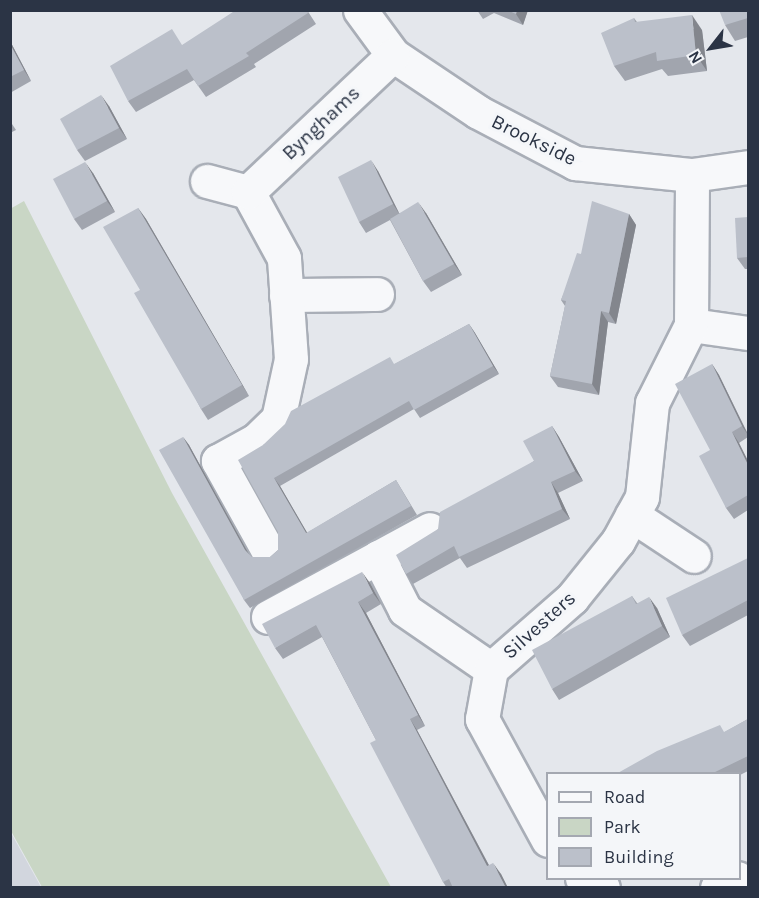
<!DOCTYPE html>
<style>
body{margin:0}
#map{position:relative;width:759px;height:898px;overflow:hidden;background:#e4e7ec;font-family:Karla,sans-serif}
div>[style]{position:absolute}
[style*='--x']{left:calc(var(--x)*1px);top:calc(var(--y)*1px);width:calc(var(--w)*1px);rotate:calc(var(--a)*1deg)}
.built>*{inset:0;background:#d2d6de}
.green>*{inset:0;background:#c9d6c5}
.roads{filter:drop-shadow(2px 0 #a9aeb7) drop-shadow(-2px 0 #a9aeb7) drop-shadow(0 2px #a9aeb7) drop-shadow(0 -2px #a9aeb7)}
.minor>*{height:33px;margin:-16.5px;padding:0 16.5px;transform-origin:16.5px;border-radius:16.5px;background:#f7f8fa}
.wall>*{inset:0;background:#a1a5ae}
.shaded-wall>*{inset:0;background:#83868d}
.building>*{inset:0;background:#bbc0ca}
span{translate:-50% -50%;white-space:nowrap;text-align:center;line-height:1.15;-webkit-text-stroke:6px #f4f6f9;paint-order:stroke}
.street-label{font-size:20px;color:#2b3445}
.frame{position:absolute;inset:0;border:12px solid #2b3445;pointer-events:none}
.legend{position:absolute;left:546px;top:772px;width:195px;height:108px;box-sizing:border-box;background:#f4f6f9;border:2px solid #a4a8b1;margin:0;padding:8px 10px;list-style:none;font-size:18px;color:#2b3445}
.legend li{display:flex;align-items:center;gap:12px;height:30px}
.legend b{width:30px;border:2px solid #a4a8b1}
.north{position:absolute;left:681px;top:18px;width:60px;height:60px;-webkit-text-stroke:4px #f4f6f9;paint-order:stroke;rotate:239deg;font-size:16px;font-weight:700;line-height:24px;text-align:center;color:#2b3445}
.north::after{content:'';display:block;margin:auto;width:21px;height:27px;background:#2b3445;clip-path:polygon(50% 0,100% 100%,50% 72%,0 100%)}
</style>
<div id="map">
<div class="built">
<div style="clip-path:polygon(10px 833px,11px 833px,41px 887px,11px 887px)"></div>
</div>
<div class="green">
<div style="clip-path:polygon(24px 201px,172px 493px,391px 887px,42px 887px,11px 831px,10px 209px)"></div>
</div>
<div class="roads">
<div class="minor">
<div style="--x:360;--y:10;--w:56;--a:53.7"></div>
<div style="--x:393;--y:55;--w:102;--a:33.8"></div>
<div style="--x:478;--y:112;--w:110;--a:27.7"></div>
<div style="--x:575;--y:163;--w:118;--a:5.9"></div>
<div style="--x:692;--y:175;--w:57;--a:-8.1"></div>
<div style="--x:207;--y:181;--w:42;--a:15"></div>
<div style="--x:286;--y:295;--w:91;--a:-0.6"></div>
<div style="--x:691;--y:325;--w:58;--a:8"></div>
<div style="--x:632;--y:515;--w:74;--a:33.5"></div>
<div style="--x:267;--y:549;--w:101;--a:-119.1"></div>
<div style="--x:218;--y:461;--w:43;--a:-28.9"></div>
<div style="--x:256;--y:440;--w:30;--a:-44"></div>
<div style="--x:278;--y:419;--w:61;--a:-77.8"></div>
<div style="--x:291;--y:359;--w:101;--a:-94"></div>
<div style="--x:284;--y:258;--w:75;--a:-118.6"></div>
<div style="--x:248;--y:192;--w:199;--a:-43.4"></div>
<div style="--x:378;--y:557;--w:59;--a:63"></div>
<div style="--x:405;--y:610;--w:104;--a:34.5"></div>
<div style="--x:268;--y:617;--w:184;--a:-28.5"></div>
<div style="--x:548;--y:840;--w:138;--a:-118.6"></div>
<div style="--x:482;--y:719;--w:51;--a:-79.8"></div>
<div style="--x:491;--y:669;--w:108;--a:-41.2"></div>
<div style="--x:572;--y:598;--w:73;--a:-51.1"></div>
<div style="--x:618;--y:541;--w:50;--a:-61.4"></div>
<div style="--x:642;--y:497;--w:95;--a:-83.9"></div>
<div style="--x:652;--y:403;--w:87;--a:-63.4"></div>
<div style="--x:691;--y:325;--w:150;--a:-89.6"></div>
<div style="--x:582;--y:878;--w:23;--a:25"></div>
<div style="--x:717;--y:888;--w:23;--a:-25"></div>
</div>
</div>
<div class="wall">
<div style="clip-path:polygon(307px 10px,316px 24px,254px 64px,256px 67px,206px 97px,194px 80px,136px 112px,128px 101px,183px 45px)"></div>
<div style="clip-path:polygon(477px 10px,528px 10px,523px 25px,494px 13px,483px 19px)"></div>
<div style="clip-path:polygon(748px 10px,748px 37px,735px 41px,725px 25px)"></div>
<div style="clip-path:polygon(634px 18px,637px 22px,702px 30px,707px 71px,668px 76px,662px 69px,625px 81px,614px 66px)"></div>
<div style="clip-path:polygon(10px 41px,31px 81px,10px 93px)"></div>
<div style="clip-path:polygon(109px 106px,127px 139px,85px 161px,77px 150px)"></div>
<div style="clip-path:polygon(10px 121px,16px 130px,10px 133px)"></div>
<div style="clip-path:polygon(378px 171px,399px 213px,426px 213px,462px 275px,431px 292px,423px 281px,390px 220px,366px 233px,359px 222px)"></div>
<div style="clip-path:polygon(93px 173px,115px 212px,82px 230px,74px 219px)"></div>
<div style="clip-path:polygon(138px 208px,146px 219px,249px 396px,208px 420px,201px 409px,140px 290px)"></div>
<div style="clip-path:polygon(629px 214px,636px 225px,616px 324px,608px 322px,599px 395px,558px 387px,550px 376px,565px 306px,561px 300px,581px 254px)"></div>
<div style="clip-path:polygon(748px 217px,748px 269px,745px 269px,737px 258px)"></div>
<div style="clip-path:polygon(469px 324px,475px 333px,499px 374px,420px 418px,414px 409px,280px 486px,307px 533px,396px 480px,417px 515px,250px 608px,244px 600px,183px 437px,189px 445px,248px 553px,252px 557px,270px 557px,278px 550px,278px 532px,263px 445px,395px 364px)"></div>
<div style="clip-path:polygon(712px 364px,719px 375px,748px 434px,748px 437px,739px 443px,748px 461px,748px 510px,734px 519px,726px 508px,710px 450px)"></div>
<div style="clip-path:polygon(552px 426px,559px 437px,583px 481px,558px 493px,570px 519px,467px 568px,460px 558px,413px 584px,406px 574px,438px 529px,534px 461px)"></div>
<div style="clip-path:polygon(748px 558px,748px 615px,690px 646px,682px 635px)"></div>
<div style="clip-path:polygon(370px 583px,381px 604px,366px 613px,425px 726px,417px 730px,489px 865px,501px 874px,508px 888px,447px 888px,443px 882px,376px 740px,322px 637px,283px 659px,275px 648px)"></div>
<div style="clip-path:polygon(632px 596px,637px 603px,657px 608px,670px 637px,559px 700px,552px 689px)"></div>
<div style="clip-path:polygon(748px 719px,748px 771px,740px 775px,740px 774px,616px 774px,725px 732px)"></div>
</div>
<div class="shaded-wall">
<div style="clip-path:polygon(517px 10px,528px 10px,523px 25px,516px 14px)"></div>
<div style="clip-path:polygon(692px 15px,702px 30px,707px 71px,696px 55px)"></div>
<div style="clip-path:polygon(10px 41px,31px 81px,24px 70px,10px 44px)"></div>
<div style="clip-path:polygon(101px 95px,109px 106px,127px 139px,119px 128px)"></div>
<div style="clip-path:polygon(371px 160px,378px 171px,400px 215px,393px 204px)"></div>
<div style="clip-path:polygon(85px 162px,93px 173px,115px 212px,107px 201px)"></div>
<div style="clip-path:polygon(418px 202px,426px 213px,462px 275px,454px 264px)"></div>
<div style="clip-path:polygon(138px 208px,146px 219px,249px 396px,242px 385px)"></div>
<div style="clip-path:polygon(629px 214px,636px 225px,616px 324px,609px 313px)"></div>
<div style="clip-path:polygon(601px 311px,608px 322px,599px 395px,592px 384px)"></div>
<div style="clip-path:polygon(469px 324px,475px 333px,499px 374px,493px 366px)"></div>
<div style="clip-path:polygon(712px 364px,719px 375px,748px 435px,742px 426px)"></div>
<div style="clip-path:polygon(552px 426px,559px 437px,583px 481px,575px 471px)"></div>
<div style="clip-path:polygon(732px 432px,739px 443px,748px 461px,748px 465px)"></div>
<div style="clip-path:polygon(183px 437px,189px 445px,251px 558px,245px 550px)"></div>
<div style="clip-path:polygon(274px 478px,280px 486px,312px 541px,306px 533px)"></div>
<div style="clip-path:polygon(551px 482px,558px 493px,570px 519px,562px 509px)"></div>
<div style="clip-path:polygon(362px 572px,370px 583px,381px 604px,373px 593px)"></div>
<div style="clip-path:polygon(649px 597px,657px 608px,670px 637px,662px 626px)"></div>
<div style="clip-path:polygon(358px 602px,366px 613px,425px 726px,418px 715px)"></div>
<div style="clip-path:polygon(410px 719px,417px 730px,495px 877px,487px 866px)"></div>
<div style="clip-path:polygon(493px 863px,501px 874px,508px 888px,506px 888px)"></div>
</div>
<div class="building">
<div style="clip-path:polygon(236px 10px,307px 10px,308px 13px,246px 53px,249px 56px,198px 86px,187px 69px,128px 101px,110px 66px,172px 29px,182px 45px)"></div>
<div style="clip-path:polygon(507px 10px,517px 10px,516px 14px)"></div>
<div style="clip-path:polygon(719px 10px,748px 10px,748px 18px,725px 25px)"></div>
<div style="clip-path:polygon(692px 15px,696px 55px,657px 61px,656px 52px,614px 66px,601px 33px,634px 18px,635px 22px)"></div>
<div style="clip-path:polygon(10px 44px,24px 70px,10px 77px)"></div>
<div style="clip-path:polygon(101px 95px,119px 128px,77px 150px,60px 119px)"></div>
<div style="clip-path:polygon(371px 160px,393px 204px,359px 222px,338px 177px)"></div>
<div style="clip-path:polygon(85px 162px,107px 201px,74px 219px,53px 179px)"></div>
<div style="clip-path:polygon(592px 201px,629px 214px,609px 313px,601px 311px,592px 384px,550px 376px,566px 301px,561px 300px,577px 253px,581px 254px)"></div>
<div style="clip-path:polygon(418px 202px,454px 264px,423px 281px,390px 219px)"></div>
<div style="clip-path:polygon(138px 208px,242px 385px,201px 409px,134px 293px,140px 290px,103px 227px)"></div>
<div style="clip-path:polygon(748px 217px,748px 257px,737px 258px,735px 218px)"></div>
<div style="clip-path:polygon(469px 324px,493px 366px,414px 410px,409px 401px,274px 478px,306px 533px,396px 480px,411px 506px,244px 600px,159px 450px,183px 437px,245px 550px,252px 557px,270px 557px,278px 550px,278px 532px,238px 460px,263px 445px,285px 424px,291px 411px,390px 357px,394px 364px)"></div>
<div style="clip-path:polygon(712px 364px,742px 426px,732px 432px,748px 465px,748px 495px,726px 508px,699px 456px,710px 450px,675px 384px)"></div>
<div style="clip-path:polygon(552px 426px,575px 471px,551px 482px,562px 509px,459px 557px,454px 546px,406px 574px,396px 555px,438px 529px,440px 512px,534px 461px,523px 441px)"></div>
<div style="clip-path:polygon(748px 558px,748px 600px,682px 635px,666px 598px)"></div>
<div style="clip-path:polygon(362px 572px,373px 593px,358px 602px,418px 715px,410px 719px,487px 866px,493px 863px,506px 888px,453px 888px,449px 879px,443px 882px,370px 743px,376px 740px,316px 625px,275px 648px,262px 624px)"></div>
<div style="clip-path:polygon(632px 596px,636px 604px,649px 597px,662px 626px,552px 689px,532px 650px)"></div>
<div style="clip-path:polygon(748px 719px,748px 756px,711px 774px,616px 774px,657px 751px,720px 725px,724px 732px)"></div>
</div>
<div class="street-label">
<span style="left:321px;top:123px;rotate:-43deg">Bynghams</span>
<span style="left:534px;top:140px;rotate:26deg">Brookside</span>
<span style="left:539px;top:625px;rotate:-42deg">Silvesters</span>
</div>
<div class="frame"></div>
<ul class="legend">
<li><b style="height:8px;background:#f7f8fa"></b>Road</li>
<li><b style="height:16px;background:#c9d6c5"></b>Park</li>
<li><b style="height:16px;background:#bbc0ca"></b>Building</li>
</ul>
<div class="north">N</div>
</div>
